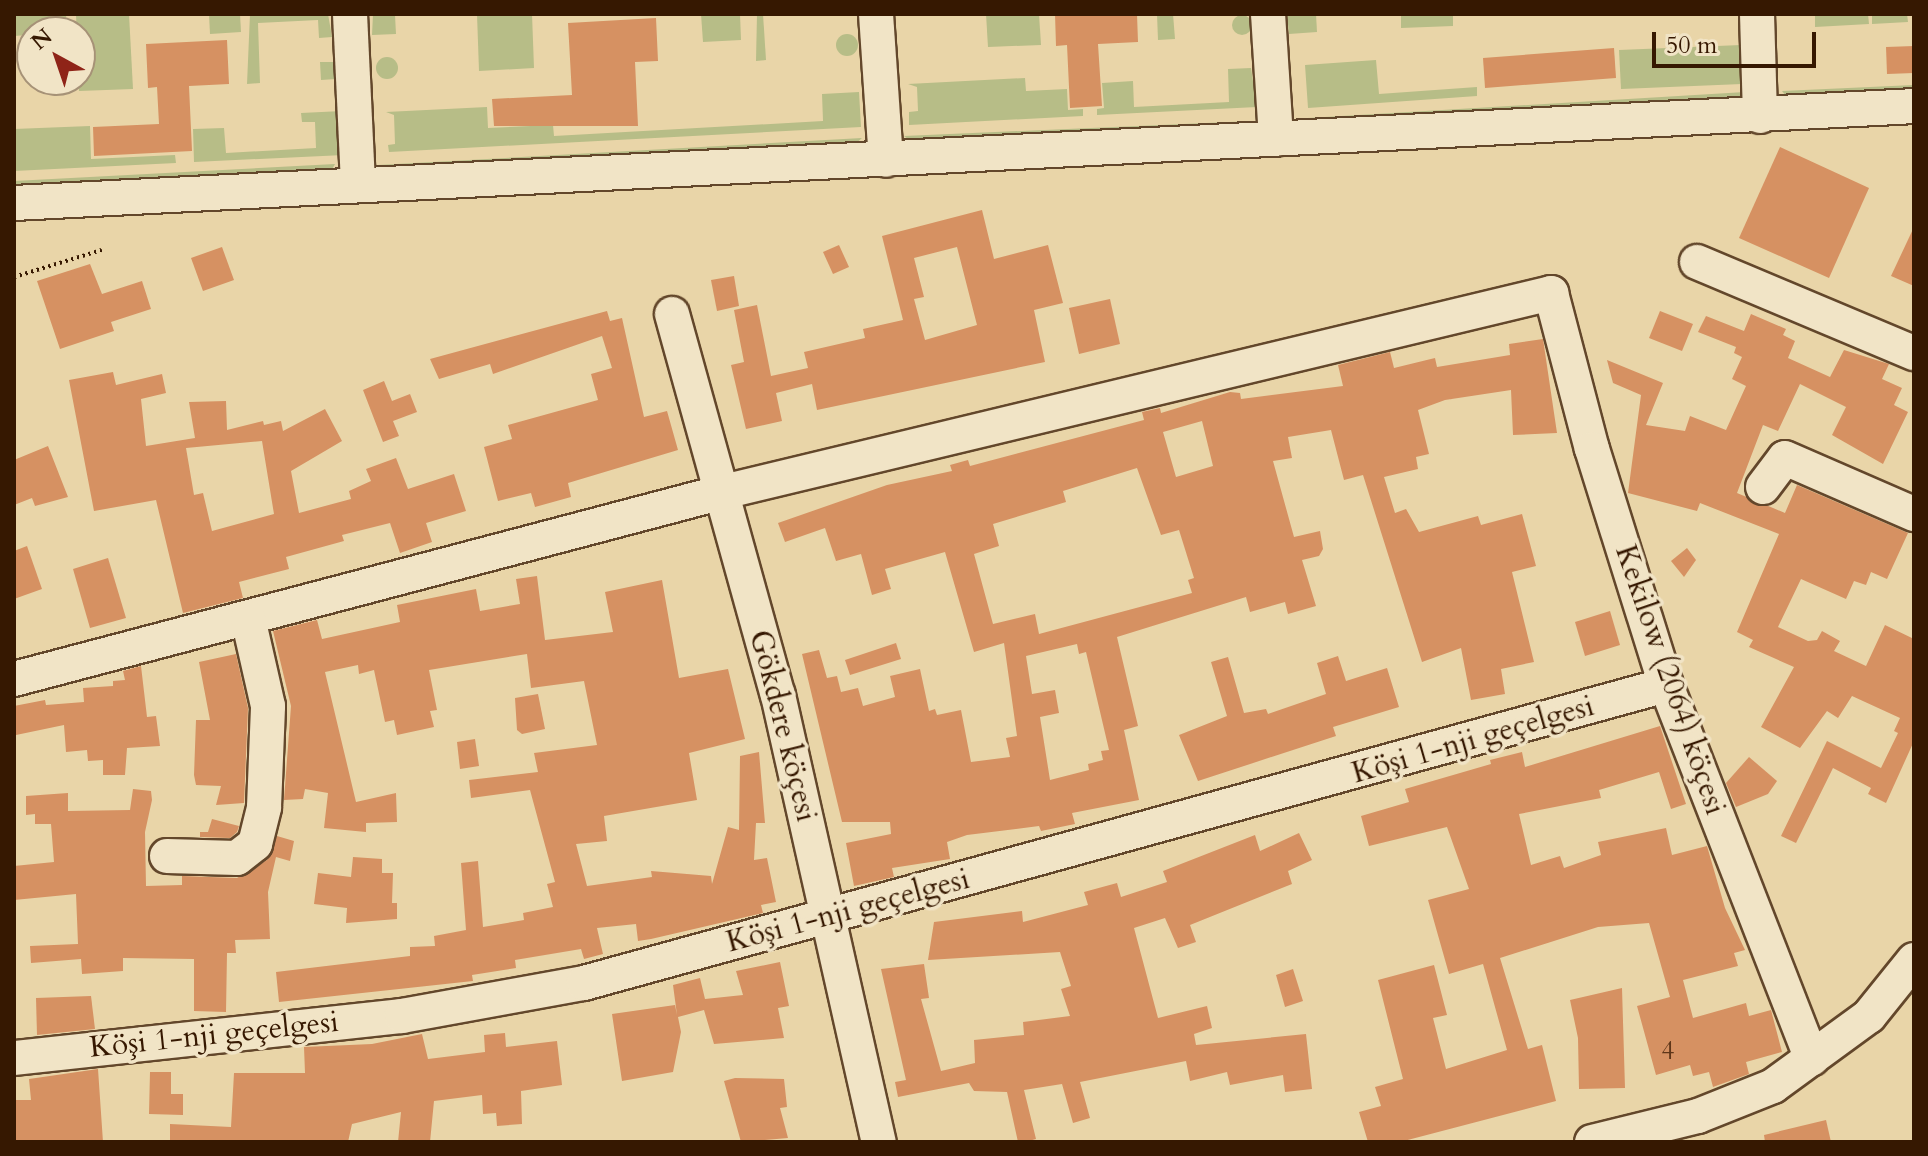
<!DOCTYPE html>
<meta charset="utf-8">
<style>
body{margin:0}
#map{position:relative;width:1928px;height:1156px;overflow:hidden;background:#e9d5a8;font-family:Cardo,serif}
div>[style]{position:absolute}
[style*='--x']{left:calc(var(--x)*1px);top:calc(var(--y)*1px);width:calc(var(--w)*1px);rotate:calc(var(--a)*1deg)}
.green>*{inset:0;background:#b7bd87}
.round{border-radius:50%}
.building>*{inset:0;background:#d69162}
.path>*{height:4px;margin-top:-2px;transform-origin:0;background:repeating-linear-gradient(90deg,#361801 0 2px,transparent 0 6px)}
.roads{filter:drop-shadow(2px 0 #63472b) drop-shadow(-2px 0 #63472b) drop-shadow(0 2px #63472b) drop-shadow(0 -2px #63472b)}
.minor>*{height:34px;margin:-17px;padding:0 17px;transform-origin:17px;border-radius:17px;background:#f1e4c6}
span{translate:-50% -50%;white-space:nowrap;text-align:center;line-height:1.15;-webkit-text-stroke:7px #f1e4c6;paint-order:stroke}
.number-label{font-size:26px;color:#5e3619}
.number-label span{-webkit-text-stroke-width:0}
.street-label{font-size:30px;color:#361801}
.frame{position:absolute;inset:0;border:16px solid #361801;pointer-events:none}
.north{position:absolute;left:16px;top:16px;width:80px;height:80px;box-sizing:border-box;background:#f1e4c6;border:2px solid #a69277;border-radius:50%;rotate:320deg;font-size:22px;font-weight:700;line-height:32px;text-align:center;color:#361801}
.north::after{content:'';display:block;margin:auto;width:28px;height:36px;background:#8f2418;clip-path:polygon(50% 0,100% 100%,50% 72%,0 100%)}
.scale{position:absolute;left:1652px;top:32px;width:164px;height:36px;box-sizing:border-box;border:4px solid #361801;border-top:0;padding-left:10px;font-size:24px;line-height:28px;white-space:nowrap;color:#361801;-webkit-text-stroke:6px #f1e4c6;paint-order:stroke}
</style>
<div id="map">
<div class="green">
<div style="clip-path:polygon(14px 14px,66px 14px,67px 32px,14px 36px)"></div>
<div style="clip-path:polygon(76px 14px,129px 14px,133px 89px,79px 91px)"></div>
<div style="clip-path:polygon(209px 14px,240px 14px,241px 32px,210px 34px)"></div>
<div style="clip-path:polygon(250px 14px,328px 14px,332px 37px,319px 38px,318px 20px,258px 23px,260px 83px,247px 84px)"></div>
<div style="clip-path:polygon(373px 14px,422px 14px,395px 15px,396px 34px,372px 35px)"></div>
<div style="clip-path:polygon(477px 14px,532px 14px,534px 68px,479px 71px)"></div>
<div style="clip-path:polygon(701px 14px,740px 14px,741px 40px,703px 42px)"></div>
<div style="clip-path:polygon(757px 14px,763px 14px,766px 60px,756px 61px)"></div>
<div style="clip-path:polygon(986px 14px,1039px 14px,1041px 45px,988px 47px)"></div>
<div style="clip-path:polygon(1157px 14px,1173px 14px,1175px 39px,1158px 40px)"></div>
<div style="clip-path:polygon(1316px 14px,1317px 32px,1289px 34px,1287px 15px)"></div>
<div style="clip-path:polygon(1401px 14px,1453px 14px,1453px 26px,1401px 28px)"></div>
<div style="clip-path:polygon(1815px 14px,1868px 14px,1869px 24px,1815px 27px)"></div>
<div style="clip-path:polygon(1872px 14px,1907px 14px,1908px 22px,1872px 24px)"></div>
<div class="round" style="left:1232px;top:15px;width:20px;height:20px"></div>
<div class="round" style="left:836px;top:34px;width:22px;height:22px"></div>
<div style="clip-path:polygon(1741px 45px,1742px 84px,1621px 89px,1619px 50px)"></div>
<div class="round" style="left:376px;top:57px;width:22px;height:22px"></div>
<div style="clip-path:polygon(1376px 60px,1379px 94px,1477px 87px,1477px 96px,1308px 108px,1305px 65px)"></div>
<div style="clip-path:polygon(320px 62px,336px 62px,336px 79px,321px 80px)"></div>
<div style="clip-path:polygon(1251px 68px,1257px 107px,1097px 115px,1097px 109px,1104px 108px,1102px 83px,1133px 81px,1134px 107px,1229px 102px,1228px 69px)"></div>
<div style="clip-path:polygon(1025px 78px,1026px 91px,1067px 89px,1068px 110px,1083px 109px,1083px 116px,909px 125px,909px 112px,918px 111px,917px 87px,908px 84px)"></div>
<div style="clip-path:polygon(1914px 85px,1914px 95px,1786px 96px,1782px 91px)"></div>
<div style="clip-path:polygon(859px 92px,861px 127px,389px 152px,388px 145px,395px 144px,394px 115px,386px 112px,487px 107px,488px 128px,553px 125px,554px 136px,823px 121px,822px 94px)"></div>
<div style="clip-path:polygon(1745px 92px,1736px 100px,1291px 119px)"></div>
<div style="clip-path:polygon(342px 111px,344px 155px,194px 162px,193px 129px,224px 128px,226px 153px,316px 148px,315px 122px,302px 122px,301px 113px)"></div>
<div style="clip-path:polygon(1252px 121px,1248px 126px,913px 143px,904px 136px)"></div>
<div style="clip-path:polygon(90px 126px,91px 159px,175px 155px,176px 163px,14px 171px,14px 129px)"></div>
<div style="clip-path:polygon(862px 138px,854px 145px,386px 170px,378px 165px)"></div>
<div style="clip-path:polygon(335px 164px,331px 171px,14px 191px,14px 181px)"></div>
</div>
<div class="building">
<div style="clip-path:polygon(1055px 14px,1137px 14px,1138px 42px,1098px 44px,1102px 106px,1070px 108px,1067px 45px,1056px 46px)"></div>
<div style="clip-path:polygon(656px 18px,658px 61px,635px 62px,638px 126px,494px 126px,492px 99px,572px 95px,568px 23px)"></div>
<div style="clip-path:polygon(227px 40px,229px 84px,189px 86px,192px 151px,94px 156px,93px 127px,159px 124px,157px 87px,148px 88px,146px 44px)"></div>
<div style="clip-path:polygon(1914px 46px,1914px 73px,1887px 74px,1886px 47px)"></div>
<div style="clip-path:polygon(1614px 48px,1616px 78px,1485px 88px,1483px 58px)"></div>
<div style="clip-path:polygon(1780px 147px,1869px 188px,1829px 278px,1739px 238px)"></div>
<div style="clip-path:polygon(evenodd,982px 210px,994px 259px,1048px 245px,1063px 303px,1034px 310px,1045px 362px,817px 410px,812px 384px,776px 393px,782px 421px,746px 429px,731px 365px,744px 362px,734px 310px,757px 305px,771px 376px,808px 368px,804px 352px,865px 338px,863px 329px,903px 320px,882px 236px,982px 210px,957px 247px,977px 325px,925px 340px,914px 299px,924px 297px,914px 258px,957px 247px)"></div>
<div style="clip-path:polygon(1914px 227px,1914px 286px,1891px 276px)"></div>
<div style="clip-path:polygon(839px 245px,849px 267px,833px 274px,823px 252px)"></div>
<div style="clip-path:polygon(222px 247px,234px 280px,203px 291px,191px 258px)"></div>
<div style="clip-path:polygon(90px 264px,102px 294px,142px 281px,151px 309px,111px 322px,114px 331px,60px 349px,37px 281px)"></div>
<div style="clip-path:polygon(734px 276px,739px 306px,717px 311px,711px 280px)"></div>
<div style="clip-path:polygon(1110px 299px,1120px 344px,1079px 354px,1069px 308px)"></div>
<div style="clip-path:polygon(607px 311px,610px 321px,622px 318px,644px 417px,667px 411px,678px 450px,568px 483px,571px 497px,535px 507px,531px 493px,498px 501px,484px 447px,512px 439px,508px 425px,598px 400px,591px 374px,612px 368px,602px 336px,493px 374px,490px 364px,439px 379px,430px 359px)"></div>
<div style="clip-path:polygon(1660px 311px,1693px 324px,1682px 351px,1649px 338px)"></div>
<div style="clip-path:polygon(1751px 314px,1786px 329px,1783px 335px,1795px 341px,1788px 358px,1830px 377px,1844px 350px,1889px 364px,1882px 379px,1902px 388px,1894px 405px,1908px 412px,1883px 464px,1832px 435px,1846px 407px,1800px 384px,1778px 431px,1763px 425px,1737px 493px,1785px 513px,1797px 485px,1908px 533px,1887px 579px,1871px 572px,1866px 585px,1854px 581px,1846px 599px,1801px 579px,1778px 627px,1808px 641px,1817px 640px,1822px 631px,1840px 641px,1834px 651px,1866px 666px,1885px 625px,1914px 639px,1914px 741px,1886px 803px,1868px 794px,1871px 788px,1833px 768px,1796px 843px,1781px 836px,1827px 741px,1881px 768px,1898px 733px,1894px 731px,1900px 718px,1852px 696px,1838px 718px,1827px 711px,1800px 748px,1761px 727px,1794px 667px,1749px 647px,1753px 640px,1737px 632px,1779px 534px,1700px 503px,1697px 511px,1628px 493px,1641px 395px,1613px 383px,1607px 360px,1663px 383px,1646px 425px,1685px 431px,1690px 416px,1726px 430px,1746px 386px,1732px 379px,1742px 357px,1734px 353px,1736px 347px,1698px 332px,1706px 316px,1744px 331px)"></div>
<div style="clip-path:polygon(evenodd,1543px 339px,1557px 433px,1513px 435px,1511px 390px,1445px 400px,1418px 410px,1429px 454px,1416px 457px,1418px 469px,1384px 477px,1395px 513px,1406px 509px,1419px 532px,1478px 516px,1481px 525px,1522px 514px,1536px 566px,1512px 572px,1534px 662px,1501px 669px,1505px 694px,1471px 700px,1461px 648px,1422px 662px,1363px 475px,1344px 480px,1331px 430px,1288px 437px,1292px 458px,1273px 461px,1294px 537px,1320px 531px,1323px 549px,1319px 556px,1302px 560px,1316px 606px,1288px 614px,1285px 602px,1250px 612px,1246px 597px,1117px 637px,1138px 726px,1124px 730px,1139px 800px,1072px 813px,1075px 824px,1041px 831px,1039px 826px,967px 835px,947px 842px,950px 859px,892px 868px,894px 877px,854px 886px,846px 843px,891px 834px,890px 822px,842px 822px,802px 654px,819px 650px,827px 678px,837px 676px,841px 692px,858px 688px,863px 706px,895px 697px,890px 676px,920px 669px,929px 711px,935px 709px,937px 715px,961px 710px,971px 762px,1010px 757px,1006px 738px,1017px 736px,1004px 643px,974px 652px,945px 552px,885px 569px,891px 589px,872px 595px,861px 554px,836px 561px,825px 528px,785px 542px,778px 523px,887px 485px,952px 471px,950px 465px,968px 460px,970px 466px,1144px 420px,1142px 412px,1160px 408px,1161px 413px,1230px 392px,1240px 393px,1241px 399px,1343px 386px,1338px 365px,1390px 352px,1394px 368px,1435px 358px,1437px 367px,1510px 355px,1509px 344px,1543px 339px,1202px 421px,1213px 466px,1176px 477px,1163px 432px,1202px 421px,1543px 339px,1137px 468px,1161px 535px,1179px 530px,1194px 578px,1188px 580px,1192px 593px,1039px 634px,1035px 614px,993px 624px,974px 554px,999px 546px,993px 524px,1066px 502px,1063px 491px,1137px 468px,1543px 339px,1077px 644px,1079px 654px,1086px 652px,1109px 750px,1101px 751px,1103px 760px,1088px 764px,1089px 770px,1050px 780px,1040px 717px,1059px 713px,1055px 690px,1032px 694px,1026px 656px,1077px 644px)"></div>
<div style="clip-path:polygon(evenodd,113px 372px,116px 385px,162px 374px,166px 393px,141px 399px,146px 446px,195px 438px,189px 402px,226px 401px,227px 430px,263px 421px,264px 425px,281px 421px,283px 431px,325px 409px,342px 441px,291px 471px,299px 513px,351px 499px,349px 491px,371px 481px,366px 469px,396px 458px,408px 489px,454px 474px,466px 511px,426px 523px,432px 542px,400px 553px,390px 523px,342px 535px,344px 541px,286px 557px,289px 569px,239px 582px,243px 598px,183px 613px,156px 500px,94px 511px,69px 380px,113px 372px,262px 441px,274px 514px,212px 531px,203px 493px,194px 495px,186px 448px,262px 441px)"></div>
<div style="clip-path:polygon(384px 381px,392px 401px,410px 394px,417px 412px,393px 421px,399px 436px,383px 442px,363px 390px)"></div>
<div style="clip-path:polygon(48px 446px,68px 497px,35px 506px,32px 498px,14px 505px,14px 460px)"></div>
<div style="clip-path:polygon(27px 546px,42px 589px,14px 599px,14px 551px)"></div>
<div style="clip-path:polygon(1687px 548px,1696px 560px,1684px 577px,1671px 561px)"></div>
<div style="clip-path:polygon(108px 558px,126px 618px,90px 628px,73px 569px)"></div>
<div style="clip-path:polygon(537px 576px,545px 640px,613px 632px,605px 592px,662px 580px,679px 678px,728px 669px,745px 739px,689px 753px,697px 800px,604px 816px,607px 841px,576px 844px,587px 886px,652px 877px,651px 871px,711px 876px,712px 884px,728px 827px,739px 830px,740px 756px,759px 752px,765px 823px,756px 823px,754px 860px,767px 858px,776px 902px,761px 905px,763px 913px,651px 939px,638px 941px,636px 924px,597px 928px,603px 954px,584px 959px,581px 949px,515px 960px,516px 968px,472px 975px,473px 981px,279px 1002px,276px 972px,410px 956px,410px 947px,435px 946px,434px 936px,466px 930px,461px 863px,478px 861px,483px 927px,524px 920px,523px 913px,553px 907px,547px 884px,555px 882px,530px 790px,471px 798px,469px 780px,538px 772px,534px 753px,597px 745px,584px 681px,531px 688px,527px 654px,429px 670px,437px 710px,430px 711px,434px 727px,397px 735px,394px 720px,385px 722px,374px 670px,359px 674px,358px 665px,325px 672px,356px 802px,396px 793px,397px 822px,366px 823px,366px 832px,324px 828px,328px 793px,305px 789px,303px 799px,284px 800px,291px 706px,273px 631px,317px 620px,322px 639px,400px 622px,397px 605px,476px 589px,480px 611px,520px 604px,516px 579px)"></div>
<div style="clip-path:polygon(1610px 611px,1620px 645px,1585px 656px,1575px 622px)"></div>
<div style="clip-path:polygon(896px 643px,901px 659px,850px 675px,845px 660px)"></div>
<div style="clip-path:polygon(236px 654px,248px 708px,244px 803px,216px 805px,221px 786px,196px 785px,194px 775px,196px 720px,210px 720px,199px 662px)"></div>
<div style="clip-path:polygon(1338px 656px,1346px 681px,1387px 668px,1399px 707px,1333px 727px,1336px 736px,1198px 781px,1179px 735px,1227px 716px,1211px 662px,1228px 657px,1244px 713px,1266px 709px,1268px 714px,1326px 694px,1317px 663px)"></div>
<div style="clip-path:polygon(141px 666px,147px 717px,156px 716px,160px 746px,127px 748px,125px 775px,103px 775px,103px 760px,88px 761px,87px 750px,66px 752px,64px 725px,16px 735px,14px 706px,45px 700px,46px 705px,84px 702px,83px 688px,113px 686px,113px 681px,125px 680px,123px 671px)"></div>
<div style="clip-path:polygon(538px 694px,545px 729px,522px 734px,517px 730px,515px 698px)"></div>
<div style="clip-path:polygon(1660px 726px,1686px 804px,1671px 809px,1659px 772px,1599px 790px,1601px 798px,1519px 814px,1531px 865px,1560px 856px,1564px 868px,1601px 855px,1598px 842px,1666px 828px,1672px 855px,1707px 846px,1725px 908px,1745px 950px,1734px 953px,1738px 966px,1683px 980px,1693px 1018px,1746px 1003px,1749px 1016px,1771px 1010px,1782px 1052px,1746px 1062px,1749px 1074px,1713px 1087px,1709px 1072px,1693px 1076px,1690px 1065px,1656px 1075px,1637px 1006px,1670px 997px,1649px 923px,1598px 927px,1500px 958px,1528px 1049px,1542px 1045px,1556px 1101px,1400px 1142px,1368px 1142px,1359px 1112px,1381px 1106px,1375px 1087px,1403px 1079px,1378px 980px,1434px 965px,1447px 1015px,1433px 1018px,1446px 1069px,1507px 1050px,1483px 964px,1449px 974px,1428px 900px,1469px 889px,1447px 827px,1369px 846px,1361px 816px,1409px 802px,1405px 789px,1491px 764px,1490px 760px,1522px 752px,1525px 767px)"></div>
<div style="clip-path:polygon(475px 739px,479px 766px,460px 769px,457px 742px)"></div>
<div style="clip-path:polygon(1749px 757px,1777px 781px,1768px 794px,1736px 807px,1726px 783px)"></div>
<div style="clip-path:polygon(133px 789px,151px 791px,152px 800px,145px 832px,146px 886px,182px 885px,182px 876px,237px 878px,267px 860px,277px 836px,294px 841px,290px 861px,276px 857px,268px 892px,270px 939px,235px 940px,236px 953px,227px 953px,226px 1012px,194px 1011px,194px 959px,123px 958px,123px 971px,82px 974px,81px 959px,31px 963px,30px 946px,78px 944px,76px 894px,14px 900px,14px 866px,54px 862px,51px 824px,35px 824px,35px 814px,26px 815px,26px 796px,68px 793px,68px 811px,130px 810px)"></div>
<div style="clip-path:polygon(212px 819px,239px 826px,237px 832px,230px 838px,200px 837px,200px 832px,208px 832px)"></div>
<div style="clip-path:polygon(1299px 833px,1312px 860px,1288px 871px,1292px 884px,1190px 925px,1196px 942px,1178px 948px,1165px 918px,1134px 928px,1158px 1018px,1207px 1006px,1212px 1028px,1194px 1034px,1196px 1045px,1306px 1034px,1312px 1089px,1285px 1092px,1283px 1075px,1230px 1085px,1227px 1072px,1190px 1081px,1186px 1061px,1080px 1082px,1090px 1118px,1073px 1123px,1062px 1084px,1024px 1090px,1036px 1139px,1025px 1142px,1018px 1142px,1007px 1092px,974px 1091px,969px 1083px,898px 1097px,895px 1082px,906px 1080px,881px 969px,924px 964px,929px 998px,921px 999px,941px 1071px,975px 1063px,974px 1040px,1024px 1035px,1023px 1022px,1070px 1016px,1061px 989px,1071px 986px,1060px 952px,928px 960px,934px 922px,1022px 911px,1023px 922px,1088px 905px,1084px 892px,1117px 883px,1121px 897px,1167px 882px,1163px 871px,1255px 835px,1260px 851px)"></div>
<div style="clip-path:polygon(353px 857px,382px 859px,382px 873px,393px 873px,392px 903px,397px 903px,397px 919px,346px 923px,347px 908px,314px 904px,318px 873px,351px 877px)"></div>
<div style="clip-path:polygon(780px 962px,789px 1006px,778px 1008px,784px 1038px,714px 1044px,704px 1010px,678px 1017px,681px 1032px,673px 1072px,622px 1081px,612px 1014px,675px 1005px,677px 1015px,673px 985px,700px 978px,705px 999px,743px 995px,736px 971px)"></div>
<div style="clip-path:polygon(1293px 969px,1303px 1001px,1285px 1007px,1276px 975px)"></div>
<div style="clip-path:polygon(1622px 988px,1625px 1088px,1579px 1089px,1578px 1038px,1570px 1000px)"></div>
<div style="clip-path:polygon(91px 996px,95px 1029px,37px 1035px,36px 998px)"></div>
<div style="clip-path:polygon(505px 1033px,506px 1047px,557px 1041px,562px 1085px,521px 1091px,522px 1124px,497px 1126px,496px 1113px,483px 1114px,482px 1095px,434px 1101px,430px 1142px,398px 1142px,401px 1112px,352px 1124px,348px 1142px,170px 1142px,170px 1124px,231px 1127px,234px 1073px,305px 1073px,304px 1047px,372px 1044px,422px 1034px,428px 1059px,485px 1052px,484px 1035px)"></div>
<div style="clip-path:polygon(98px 1069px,103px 1142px,14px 1142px,14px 1100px,31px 1100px,29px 1079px)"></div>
<div style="clip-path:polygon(150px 1072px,171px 1072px,171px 1094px,183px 1094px,183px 1115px,149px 1114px)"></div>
<div style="clip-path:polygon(735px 1078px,784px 1079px,787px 1107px,780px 1108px,788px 1138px,741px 1142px,724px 1081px)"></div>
<div style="clip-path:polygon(1826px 1120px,1831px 1142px,1765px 1142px,1764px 1135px)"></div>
</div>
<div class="path">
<div style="--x:14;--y:277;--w:92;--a:-17.1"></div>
</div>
<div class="roads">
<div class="minor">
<div style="--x:350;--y:14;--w:169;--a:87.3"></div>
<div style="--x:876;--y:14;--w:146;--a:86.1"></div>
<div style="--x:1268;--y:14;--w:125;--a:86.3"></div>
<div style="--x:1757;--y:14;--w:102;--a:88.3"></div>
<div style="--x:14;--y:203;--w:1902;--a:-2.92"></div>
<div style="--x:1697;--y:262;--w:235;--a:22.8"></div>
<div style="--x:672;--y:314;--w:395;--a:74.5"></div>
<div style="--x:778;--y:695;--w:458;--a:77.3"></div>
<div style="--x:1763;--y:487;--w:36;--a:-53"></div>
<div style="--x:1785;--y:458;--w:141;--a:23.5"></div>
<div style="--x:14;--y:679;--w:733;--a:-14.78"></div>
<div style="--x:723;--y:492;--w:852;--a:-13.51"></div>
<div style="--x:1551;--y:293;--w:161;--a:75.3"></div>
<div style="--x:1592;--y:449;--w:247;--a:72.6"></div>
<div style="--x:1666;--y:685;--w:401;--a:68.7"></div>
<div style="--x:167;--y:856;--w:70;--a:1.6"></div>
<div style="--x:237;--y:858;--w:23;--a:-38"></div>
<div style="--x:255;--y:844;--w:38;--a:-76"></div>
<div style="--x:264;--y:807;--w:101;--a:-87.7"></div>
<div style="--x:268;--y:706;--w:90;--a:-102.8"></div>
<div style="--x:14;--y:1058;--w:390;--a:-6.2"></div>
<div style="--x:402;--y:1016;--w:185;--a:-10.3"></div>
<div style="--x:584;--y:983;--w:1122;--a:-15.4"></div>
<div style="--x:1592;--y:1142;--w:109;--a:-13.8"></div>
<div style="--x:1698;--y:1116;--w:81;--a:-21.8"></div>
<div style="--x:1773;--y:1086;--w:119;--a:-36.1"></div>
<div style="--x:1869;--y:1016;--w:72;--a:-51.2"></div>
</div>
</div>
<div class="number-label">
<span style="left:1668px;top:1051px">4</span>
</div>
<div class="street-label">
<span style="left:1670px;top:680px;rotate:71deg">Kekilow (2064) köçesi</span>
<span style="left:783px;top:726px;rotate:76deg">Gökdere köçesi</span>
<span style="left:1473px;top:740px;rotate:-16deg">Köşi 1-nji geçelgesi</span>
<span style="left:848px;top:911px;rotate:-15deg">Köşi 1-nji geçelgesi</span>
<span style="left:214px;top:1035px;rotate:-6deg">Köşi 1-nji geçelgesi</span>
</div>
<div class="frame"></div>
<div class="north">N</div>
<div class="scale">50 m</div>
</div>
